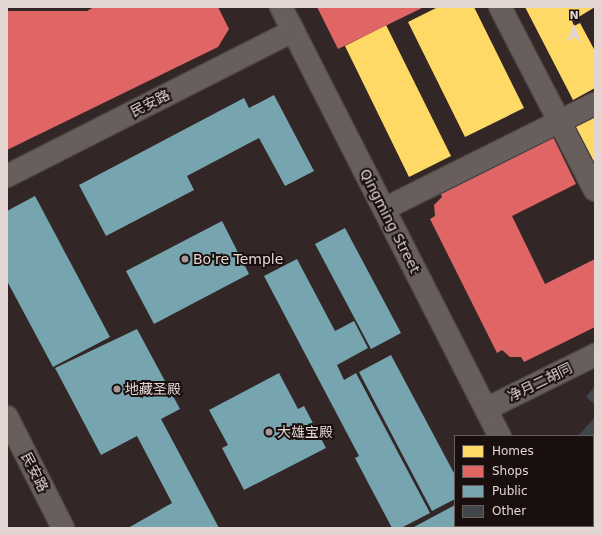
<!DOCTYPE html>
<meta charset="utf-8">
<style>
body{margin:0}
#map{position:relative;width:602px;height:535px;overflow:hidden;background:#322726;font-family:"DejaVu Sans","Noto Sans SC",sans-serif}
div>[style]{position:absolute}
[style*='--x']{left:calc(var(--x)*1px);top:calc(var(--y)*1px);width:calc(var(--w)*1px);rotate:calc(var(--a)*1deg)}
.homes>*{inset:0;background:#ffd966}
.shops>*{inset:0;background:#e06666}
.public>*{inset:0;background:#76a5af}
.building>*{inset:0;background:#41464a}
.roads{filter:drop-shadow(1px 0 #4d4442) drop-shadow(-1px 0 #4d4442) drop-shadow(0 1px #4d4442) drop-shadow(0 -1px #4d4442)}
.minor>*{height:22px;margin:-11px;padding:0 11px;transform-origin:11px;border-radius:11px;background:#685e5c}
.dots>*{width:11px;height:11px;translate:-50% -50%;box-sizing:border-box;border:2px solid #180f0e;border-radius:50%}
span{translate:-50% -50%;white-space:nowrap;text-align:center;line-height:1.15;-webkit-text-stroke:4px #180f0e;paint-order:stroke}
.street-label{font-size:14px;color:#e3d5d2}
.poi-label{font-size:14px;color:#e3d5d2}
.left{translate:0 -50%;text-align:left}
.frame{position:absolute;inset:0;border:8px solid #e3d5d2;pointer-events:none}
.legend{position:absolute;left:454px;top:435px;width:140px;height:92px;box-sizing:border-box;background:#180f0e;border:1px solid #695e5c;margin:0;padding:5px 7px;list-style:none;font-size:12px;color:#e3d5d2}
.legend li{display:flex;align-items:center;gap:8px;height:20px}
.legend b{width:20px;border:1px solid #695e5c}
.north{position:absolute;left:554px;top:8px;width:40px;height:40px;-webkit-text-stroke:3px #180f0e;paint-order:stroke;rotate:0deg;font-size:11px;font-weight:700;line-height:16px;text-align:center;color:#e3d5d2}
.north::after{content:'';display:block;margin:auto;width:14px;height:18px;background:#e3d5d2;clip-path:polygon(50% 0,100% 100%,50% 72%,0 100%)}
</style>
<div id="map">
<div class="homes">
<div style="clip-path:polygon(438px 7px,474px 7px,524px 108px,465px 137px,408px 22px)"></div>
<div style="clip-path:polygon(525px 7px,595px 7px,572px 21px,574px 26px,580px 23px,595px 51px,595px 88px,573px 100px)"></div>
<div style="clip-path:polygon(386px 25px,451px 156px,409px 177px,345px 46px)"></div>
<div style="clip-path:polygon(595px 116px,595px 166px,575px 127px)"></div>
</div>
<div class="shops">
<div style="clip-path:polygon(94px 7px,218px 7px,229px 29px,218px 47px,7px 150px,7px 11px,87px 11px)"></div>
<div style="clip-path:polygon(317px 7px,424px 7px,338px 49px)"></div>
<div style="clip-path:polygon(553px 137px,576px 184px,512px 216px,545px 284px,595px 259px,595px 327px,524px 362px,521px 357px,510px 357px,502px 350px,497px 353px,430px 219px,435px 216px,434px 205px,442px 197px,440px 192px)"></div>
</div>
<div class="public">
<div style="clip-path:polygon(274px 95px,314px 171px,285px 186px,259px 138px,187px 176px,194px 190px,106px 236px,79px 185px,244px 98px,249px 108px)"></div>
<div style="clip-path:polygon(35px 196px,110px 337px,53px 367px,7px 281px,7px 211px)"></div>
<div style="clip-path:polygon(222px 221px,249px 274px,154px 324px,126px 271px)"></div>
<div style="clip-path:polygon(345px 228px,401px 333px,371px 349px,315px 244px)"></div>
<div style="clip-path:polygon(297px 259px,335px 331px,354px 321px,368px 348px,337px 365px,344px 380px,356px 373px,430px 513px,401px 528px,392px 528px,355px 458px,359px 456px,264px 276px)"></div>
<div style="clip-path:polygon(137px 329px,180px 409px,161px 419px,219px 528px,128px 528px,172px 503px,137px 436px,101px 455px,55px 368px)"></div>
<div style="clip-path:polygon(391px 355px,455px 475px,455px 499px,432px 511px,359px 372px)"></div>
<div style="clip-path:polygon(279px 373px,298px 409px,304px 406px,326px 448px,244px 490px,222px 448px,228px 445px,209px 410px)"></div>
<div style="clip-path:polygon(455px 505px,455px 526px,492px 528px,412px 528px)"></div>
</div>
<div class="building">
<div style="clip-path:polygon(595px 386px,595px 405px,586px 397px)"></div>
<div style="clip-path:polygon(595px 417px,595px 454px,593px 457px,593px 436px,578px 436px)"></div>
</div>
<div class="roads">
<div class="minor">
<div style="--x:281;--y:7;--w:482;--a:63"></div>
<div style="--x:500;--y:7;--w:206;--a:62.6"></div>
<div style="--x:7;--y:176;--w:321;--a:-26.9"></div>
<div style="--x:384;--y:209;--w:236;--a:-26.5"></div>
<div style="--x:486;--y:409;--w:122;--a:-26.4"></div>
<div style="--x:7;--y:417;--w:124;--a:63.2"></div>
<div style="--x:546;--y:526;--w:2;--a:63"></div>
</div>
</div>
<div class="dots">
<div style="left:185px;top:259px;background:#a59896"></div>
<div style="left:117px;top:389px;background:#a59896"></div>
<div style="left:269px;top:432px;background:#a59896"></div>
</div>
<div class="street-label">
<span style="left:150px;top:103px;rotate:-27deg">民安路</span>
<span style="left:390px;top:221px;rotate:63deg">Qingming Street</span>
<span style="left:540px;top:382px;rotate:-26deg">净月二胡同</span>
<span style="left:35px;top:472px;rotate:63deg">民安路</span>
</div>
<div class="poi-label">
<span class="left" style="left:193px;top:259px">Bo're Temple</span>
<span class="left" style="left:125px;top:389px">地藏圣殿</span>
<span class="left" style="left:277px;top:432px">大雄宝殿</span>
</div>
<div class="frame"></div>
<ul class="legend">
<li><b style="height:11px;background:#ffd966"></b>Homes</li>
<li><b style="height:11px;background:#e06666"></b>Shops</li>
<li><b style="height:11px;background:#76a5af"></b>Public</li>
<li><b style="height:11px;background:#41464a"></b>Other</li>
</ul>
<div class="north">N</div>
</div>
